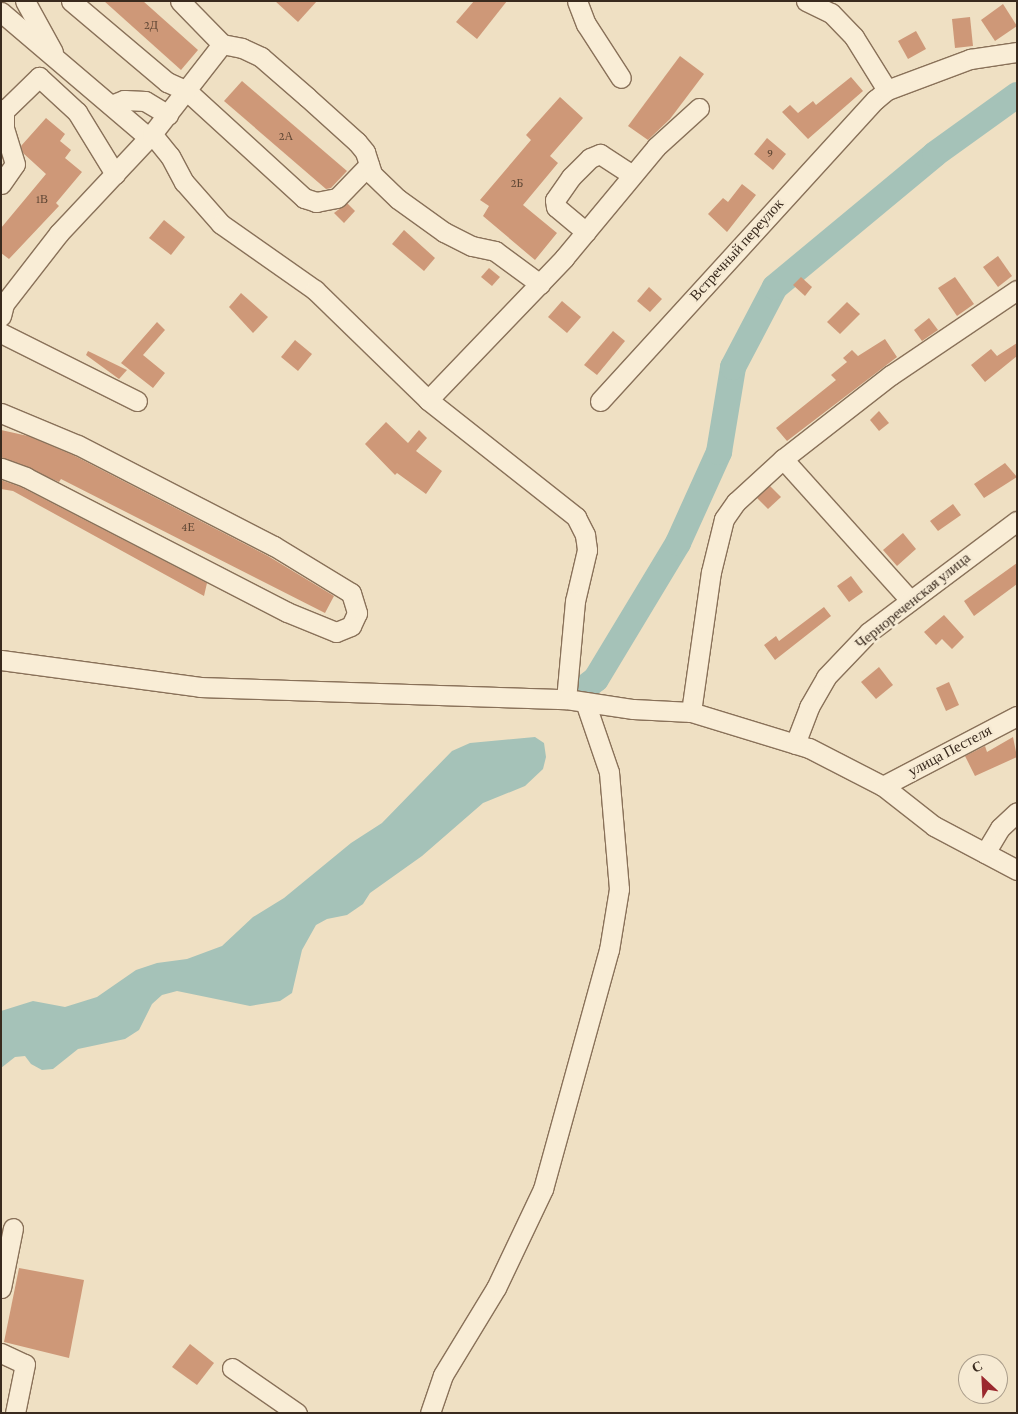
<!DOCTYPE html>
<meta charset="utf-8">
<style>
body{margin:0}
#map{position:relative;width:1018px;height:1414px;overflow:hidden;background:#efe0c3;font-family:"Crimson Pro",serif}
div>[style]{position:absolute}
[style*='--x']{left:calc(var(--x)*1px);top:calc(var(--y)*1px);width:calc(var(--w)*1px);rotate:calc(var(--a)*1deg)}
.water>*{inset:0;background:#a5c2b8}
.river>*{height:26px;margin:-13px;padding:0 13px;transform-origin:13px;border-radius:13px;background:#a5c2b8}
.building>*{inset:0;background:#ce9878}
.roads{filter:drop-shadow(1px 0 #897159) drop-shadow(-1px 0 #897159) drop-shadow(0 1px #897159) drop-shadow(0 -1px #897159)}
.minor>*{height:19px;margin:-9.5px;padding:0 9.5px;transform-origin:9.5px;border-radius:9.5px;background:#f9edd6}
span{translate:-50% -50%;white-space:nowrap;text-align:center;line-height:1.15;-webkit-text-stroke:4.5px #f6ead3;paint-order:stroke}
.number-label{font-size:12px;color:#5e4634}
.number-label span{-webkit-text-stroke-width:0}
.street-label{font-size:15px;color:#392a1e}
.frame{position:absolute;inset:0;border:2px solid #392a1e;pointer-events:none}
.north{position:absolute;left:958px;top:1354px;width:50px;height:50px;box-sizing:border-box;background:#f6ead3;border:1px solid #aa9d8b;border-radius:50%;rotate:335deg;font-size:14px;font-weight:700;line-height:20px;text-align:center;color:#392a1e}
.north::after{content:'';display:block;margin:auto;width:18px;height:22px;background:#9a282e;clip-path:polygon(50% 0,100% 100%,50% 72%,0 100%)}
</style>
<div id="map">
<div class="water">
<div style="clip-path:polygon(535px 737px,544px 743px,546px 757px,543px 769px,525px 786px,483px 803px,422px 856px,370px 893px,363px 904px,347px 915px,327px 919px,316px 925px,302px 950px,292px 993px,280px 1001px,250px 1006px,177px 991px,162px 995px,152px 1004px,139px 1030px,125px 1039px,78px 1049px,53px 1069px,42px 1070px,31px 1064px,25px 1056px,15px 1057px,1px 1068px,1px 1011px,33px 1001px,65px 1007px,97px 997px,136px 970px,157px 963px,187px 959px,222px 946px,253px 917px,284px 898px,351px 843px,382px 823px,452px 751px,470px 743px)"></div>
</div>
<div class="river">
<div style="--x:587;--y:686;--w:11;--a:-38"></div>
<div style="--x:596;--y:679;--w:159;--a:-58.9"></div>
<div style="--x:678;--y:543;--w:100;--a:-65.7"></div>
<div style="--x:719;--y:452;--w:86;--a:-80.6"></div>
<div style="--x:733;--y:367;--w:90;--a:-62.3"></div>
<div style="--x:775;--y:287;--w:208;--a:-39.7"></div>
<div style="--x:935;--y:154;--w:101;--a:-35.7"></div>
</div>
<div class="building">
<div style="clip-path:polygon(104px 1px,143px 1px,198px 50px,181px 70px)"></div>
<div style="clip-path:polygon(275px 1px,317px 1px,298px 22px)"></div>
<div style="clip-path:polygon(474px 1px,507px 1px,477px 39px,456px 22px)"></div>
<div style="clip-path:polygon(1003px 4px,1017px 26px,995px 41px,981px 20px)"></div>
<div style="clip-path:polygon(970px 17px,973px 46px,955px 48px,952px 19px)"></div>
<div style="clip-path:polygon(916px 31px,926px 49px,908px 59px,898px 41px)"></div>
<div style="clip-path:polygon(680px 56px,704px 74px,670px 119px,648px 140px,628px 126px)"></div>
<div style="clip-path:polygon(851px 77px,863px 91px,808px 139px,782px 112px,790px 105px,798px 113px,813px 101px,816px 105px)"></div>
<div style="clip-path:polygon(242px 81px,347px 171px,331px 188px,326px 189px,224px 101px)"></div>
<div style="clip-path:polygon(560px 97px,583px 118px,550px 156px,558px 163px,523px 205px,557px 233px,535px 260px,483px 216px,489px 206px,480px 200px,531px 140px,526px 135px)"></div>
<div style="clip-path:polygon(46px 118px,65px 134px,60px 141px,71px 150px,65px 158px,82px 172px,56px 203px,59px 206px,9px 259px,1px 253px,1px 228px,46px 174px,23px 153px,21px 146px)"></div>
<div style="clip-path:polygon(767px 138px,786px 154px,773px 170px,754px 154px)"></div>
<div style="clip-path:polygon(742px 184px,756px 195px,727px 232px,708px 214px,723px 198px,728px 202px)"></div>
<div style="clip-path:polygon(347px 203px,355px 211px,344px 223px,334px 213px)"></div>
<div style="clip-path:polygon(164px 220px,185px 237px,171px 255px,149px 238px)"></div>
<div style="clip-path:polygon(404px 230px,435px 258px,424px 271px,392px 244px)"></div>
<div style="clip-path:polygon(998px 256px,1012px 276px,998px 287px,983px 267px)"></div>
<div style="clip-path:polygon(489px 268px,500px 277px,492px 286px,481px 277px)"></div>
<div style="clip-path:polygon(801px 277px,812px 287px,805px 296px,793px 285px)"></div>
<div style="clip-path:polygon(955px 277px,974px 304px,957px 316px,938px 288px)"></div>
<div style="clip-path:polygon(649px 287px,662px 299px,650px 312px,637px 301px)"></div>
<div style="clip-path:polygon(241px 293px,268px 317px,253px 333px,229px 307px)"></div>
<div style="clip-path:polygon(562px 301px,581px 317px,567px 333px,548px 317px)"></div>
<div style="clip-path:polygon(847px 302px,860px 314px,840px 334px,827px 322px)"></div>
<div style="clip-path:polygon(929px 318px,938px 330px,922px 341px,914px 330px)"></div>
<div style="clip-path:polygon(157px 322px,165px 330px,143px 355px,165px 373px,153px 388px,121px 363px)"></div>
<div style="clip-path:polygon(613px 331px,625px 341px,597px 375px,584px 365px)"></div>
<div style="clip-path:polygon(885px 339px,897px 357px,787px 441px,776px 428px,836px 380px,831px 375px,847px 362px,843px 358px,852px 350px,858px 356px)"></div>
<div style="clip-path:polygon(295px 340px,312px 354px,298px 371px,281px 357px)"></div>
<div style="clip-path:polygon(1017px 343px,1017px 356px,985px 382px,971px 365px,991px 349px,997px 356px)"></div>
<div style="clip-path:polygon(88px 351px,127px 370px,119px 379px,86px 355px)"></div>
<div style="clip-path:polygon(879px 411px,889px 423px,879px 431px,870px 420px)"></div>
<div style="clip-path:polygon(386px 422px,408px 443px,419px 430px,427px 438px,416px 451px,442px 471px,426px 494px,397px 473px,395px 475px,365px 444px)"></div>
<div style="clip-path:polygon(1px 430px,28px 436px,73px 455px,268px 556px,334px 596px,325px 613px,61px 479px,59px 482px,1px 457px)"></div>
<div style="clip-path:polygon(1005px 463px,1017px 477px,984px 498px,974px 484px)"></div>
<div style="clip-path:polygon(1px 480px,21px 487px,207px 583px,204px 596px,13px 491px,1px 489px)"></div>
<div style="clip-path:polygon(770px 486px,781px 497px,768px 509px,757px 498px)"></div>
<div style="clip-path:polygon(953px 504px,961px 515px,938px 531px,930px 521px)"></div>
<div style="clip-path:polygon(903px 533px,916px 549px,897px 566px,883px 550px)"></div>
<div style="clip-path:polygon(1017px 563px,1017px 584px,974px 616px,964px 601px)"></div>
<div style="clip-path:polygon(851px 576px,863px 592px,849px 602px,837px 586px)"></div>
<div style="clip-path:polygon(824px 607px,831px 616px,775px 660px,764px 645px,776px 636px,779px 641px)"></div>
<div style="clip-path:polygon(944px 615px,964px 637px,952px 649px,942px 639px,936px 645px,924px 632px)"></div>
<div style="clip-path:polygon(879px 667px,893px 685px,876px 699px,861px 682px)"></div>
<div style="clip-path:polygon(949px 682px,959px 705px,946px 711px,936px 688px)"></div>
<div style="clip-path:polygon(1013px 737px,1017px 757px,975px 776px,965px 756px,985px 746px,987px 752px)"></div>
<div style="clip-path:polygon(19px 1268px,84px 1280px,69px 1358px,4px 1342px)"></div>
<div style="clip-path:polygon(190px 1344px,214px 1363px,197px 1385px,172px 1367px)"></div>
</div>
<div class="roads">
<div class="minor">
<div style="--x:25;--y:1;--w:58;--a:61.2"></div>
<div style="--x:71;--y:1;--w:126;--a:40.2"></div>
<div style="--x:167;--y:82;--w:22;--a:24"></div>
<div style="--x:187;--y:91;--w:159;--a:42.4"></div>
<div style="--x:304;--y:198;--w:13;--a:18"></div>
<div style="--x:316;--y:202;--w:21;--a:-11"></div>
<div style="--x:337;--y:198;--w:46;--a:-45.9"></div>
<div style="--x:577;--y:1;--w:25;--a:69"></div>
<div style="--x:586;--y:24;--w:64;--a:57.1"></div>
<div style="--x:806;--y:1;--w:28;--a:26"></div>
<div style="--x:831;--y:13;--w:33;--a:46"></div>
<div style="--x:854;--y:37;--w:62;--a:58.1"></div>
<div style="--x:1;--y:12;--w:194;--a:40.4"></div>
<div style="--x:222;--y:44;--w:20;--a:11"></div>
<div style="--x:242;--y:48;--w:21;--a:25"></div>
<div style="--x:261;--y:57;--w:61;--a:41"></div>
<div style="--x:307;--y:97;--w:67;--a:42"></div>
<div style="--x:357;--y:142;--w:13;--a:51"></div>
<div style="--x:365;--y:152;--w:23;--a:72"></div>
<div style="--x:372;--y:174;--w:36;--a:44"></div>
<div style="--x:398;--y:199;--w:57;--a:35.7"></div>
<div style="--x:444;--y:232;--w:31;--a:27"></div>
<div style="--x:472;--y:246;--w:24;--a:12"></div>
<div style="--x:495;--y:251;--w:56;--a:36.3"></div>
<div style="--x:111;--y:105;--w:14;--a:-21"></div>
<div style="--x:124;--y:100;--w:21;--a:3"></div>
<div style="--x:145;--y:101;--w:27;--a:31"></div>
<div style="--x:1;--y:109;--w:4;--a:34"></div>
<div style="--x:4;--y:111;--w:49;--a:-44.2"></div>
<div style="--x:39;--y:77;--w:52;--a:42.6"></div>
<div style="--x:77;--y:112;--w:73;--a:58.5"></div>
<div style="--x:152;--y:134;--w:28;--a:51"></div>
<div style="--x:170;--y:156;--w:30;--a:62"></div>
<div style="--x:184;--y:182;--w:56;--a:48.6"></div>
<div style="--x:221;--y:224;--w:115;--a:35.1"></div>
<div style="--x:315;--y:290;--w:158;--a:44.2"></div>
<div style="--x:428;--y:400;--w:189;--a:38.3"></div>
<div style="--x:576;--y:517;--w:20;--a:63"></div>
<div style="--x:585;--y:535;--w:15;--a:82"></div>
<div style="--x:587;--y:550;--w:52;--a:103.2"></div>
<div style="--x:575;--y:601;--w:98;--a:95.2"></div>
<div style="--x:1;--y:184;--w:24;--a:-55"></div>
<div style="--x:15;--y:164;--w:38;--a:-107"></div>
<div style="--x:4;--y:128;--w:17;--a:-90"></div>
<div style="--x:586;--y:232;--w:39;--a:-140"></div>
<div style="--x:556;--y:207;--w:7;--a:-98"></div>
<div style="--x:555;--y:200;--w:28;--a:-55"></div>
<div style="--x:571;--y:177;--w:27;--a:-45"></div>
<div style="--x:590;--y:158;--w:11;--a:-22"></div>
<div style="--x:600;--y:154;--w:38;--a:33"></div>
<div style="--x:1;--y:316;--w:12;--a:-76"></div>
<div style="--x:4;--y:304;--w:90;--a:-52.2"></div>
<div style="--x:59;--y:233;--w:136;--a:-46.8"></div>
<div style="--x:152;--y:134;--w:114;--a:-52.1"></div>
<div style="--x:222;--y:44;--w:60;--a:-134.3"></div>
<div style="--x:1;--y:333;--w:152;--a:26.6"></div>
<div style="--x:428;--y:400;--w:197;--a:-46.2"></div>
<div style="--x:564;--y:258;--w:144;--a:-50.3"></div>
<div style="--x:656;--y:147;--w:58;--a:-42.2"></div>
<div style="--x:600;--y:401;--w:408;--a:-47.6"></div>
<div style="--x:875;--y:100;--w:16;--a:-40"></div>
<div style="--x:887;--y:90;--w:89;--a:-20.5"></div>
<div style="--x:970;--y:59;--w:48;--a:-8.5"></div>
<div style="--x:1;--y:413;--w:83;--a:22.6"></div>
<div style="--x:78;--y:445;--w:220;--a:27.3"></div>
<div style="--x:274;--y:546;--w:90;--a:31.4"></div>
<div style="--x:351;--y:593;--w:21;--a:73"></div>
<div style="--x:357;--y:613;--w:14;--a:115"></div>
<div style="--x:351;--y:626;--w:16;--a:158"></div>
<div style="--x:336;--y:632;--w:53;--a:-157.8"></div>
<div style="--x:287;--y:612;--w:294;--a:-152.7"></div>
<div style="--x:26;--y:477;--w:27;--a:-160"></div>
<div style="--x:783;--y:459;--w:190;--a:48"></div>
<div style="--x:1;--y:660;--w:201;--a:7.7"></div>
<div style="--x:200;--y:687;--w:366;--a:1.9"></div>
<div style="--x:566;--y:699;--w:68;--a:8.5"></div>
<div style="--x:633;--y:709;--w:58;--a:3"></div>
<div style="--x:691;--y:712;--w:123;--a:17"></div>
<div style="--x:809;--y:748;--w:83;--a:27.2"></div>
<div style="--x:883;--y:786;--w:65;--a:38.1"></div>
<div style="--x:934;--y:826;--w:94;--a:27.9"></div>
<div style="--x:691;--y:712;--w:141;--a:-81.9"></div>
<div style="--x:711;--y:572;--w:55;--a:-76.2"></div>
<div style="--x:724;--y:519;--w:21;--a:-55"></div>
<div style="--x:736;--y:502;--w:64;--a:-42.5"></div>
<div style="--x:783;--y:459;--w:137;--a:-37.9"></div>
<div style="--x:891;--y:375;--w:152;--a:-34"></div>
<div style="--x:795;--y:744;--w:40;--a:-69"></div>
<div style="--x:809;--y:707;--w:34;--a:-60"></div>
<div style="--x:826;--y:677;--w:62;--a:-46.3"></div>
<div style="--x:869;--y:632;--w:185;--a:-36.9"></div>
<div style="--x:883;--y:786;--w:151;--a:-27.6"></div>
<div style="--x:985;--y:853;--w:29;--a:-59"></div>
<div style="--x:1000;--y:828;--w:23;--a:-43"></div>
<div style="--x:1;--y:1288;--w:61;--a:-78.7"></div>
<div style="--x:1;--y:1353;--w:26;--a:25"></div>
<div style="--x:25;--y:1364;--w:50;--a:101.5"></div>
<div style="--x:232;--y:1368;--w:79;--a:34.7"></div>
<div style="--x:430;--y:1413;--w:40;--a:-71.1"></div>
<div style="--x:443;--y:1375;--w:102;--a:-58.7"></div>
<div style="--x:496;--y:1288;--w:110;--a:-64.6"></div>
<div style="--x:543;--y:1189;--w:248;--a:-74.6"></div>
<div style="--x:609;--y:950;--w:62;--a:-80.7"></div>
<div style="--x:619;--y:889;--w:117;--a:-94.9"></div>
<div style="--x:609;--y:772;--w:74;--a:-108.9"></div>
</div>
</div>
<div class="number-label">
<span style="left:151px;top:26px">2Д</span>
<span style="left:286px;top:137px">2А</span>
<span style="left:770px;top:154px">9</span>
<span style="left:517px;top:184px">2Б</span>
<span style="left:42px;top:200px">1В</span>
<span style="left:188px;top:528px">4Е</span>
</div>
<div class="street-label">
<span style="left:737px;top:250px;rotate:-48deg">Встречный переулок</span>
<span style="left:913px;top:601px;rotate:-39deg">Чернореченская улица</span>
<span style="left:950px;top:751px;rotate:-28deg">улица Пестеля</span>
</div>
<div class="frame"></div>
<div class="north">С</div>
</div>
